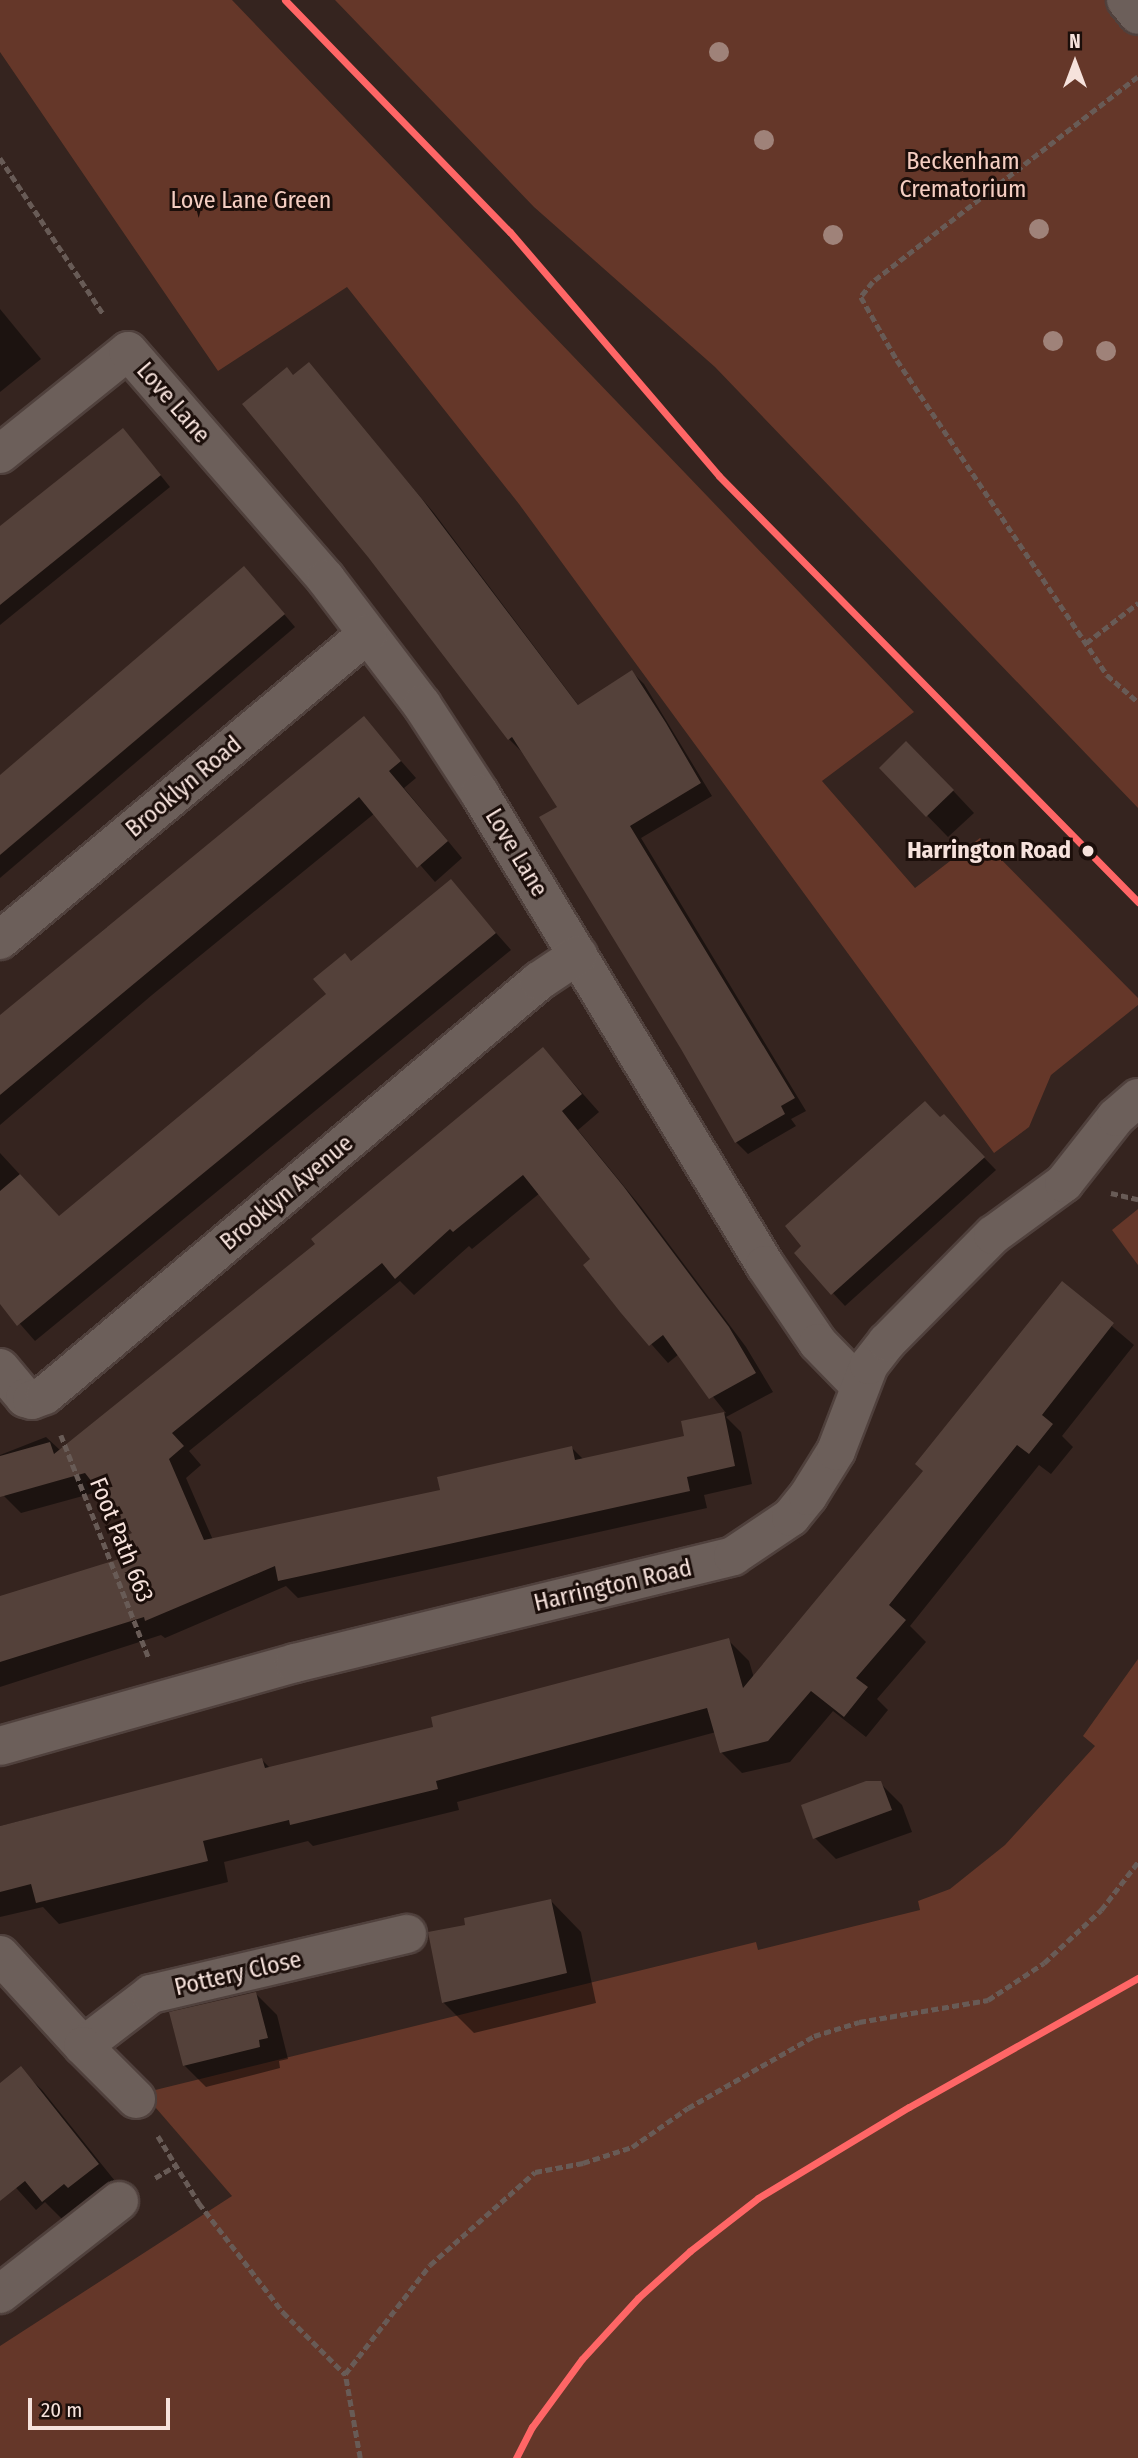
<!DOCTYPE html>
<style>
body{margin:0}
#map{position:relative;width:1138px;height:2458px;overflow:hidden;background:#35241f;font-family:"Fira Sans Condensed",sans-serif}
div>[style]{position:absolute}
[style*='--x']{left:calc(var(--x)*1px);top:calc(var(--y)*1px);width:calc(var(--w)*1px);rotate:calc(var(--a)*1deg)}
.green>*{inset:0;background:#653729}
.shadow>*{inset:0;background:#0007}
.building>*{inset:0;background:#54413a}
.path>*{height:4.5px;margin-top:-2.25px;transform-origin:0;background:repeating-linear-gradient(90deg,#685b56 0 7px,transparent 0 10.5px)}
.roads{filter:drop-shadow(2px 0 #50413d) drop-shadow(-2px 0 #50413d) drop-shadow(0 2px #50413d) drop-shadow(0 -2px #50413d)}
.minor>*{height:38px;margin:-19px;padding:0 19px;transform-origin:19px;border-radius:19px;background:#6c5f5a}
.tram-1>*{height:7px;margin:-3.5px;padding:0 3.5px;transform-origin:3.5px;border-radius:3.5px;background:#f66}
.trees>*{width:20px;height:20px;margin:-10px;border-radius:50%;background:#9f8279}
.dots>*{width:19px;height:19px;translate:-50% -50%;box-sizing:border-box;border:4px solid #1b0e0a;border-radius:50%}
span{translate:-50% -50%;white-space:nowrap;text-align:center;line-height:1.15;-webkit-text-stroke:6px #1b0e0a;paint-order:stroke}
.park-label{font-size:24px;color:#f5cec2}
.street-label{font-size:24px;color:#f6e2dc}
.stop-label{font-size:24px;color:#f6e2dc;font-weight:700}
.right{translate:-100% -50%;text-align:right}
.north{position:absolute;left:1040px;top:28px;width:70px;height:70px;-webkit-text-stroke:5px #1b0e0a;paint-order:stroke;rotate:0deg;font-size:19px;font-weight:700;line-height:28px;text-align:center;color:#f6e2dc}
.north::after{content:'';display:block;margin:auto;width:24px;height:32px;background:#f6e2dc;clip-path:polygon(50% 0,100% 100%,50% 72%,0 100%)}
.scale{position:absolute;left:28px;top:2398px;width:142px;height:32px;box-sizing:border-box;border:4px solid #f6e2dc;border-top:0;padding-left:9px;font-size:21px;line-height:24px;white-space:nowrap;color:#f6e2dc;-webkit-text-stroke:5px #1b0e0a;paint-order:stroke}
</style>
<div id="map">
<div class="green">
<div style="clip-path:polygon(0 0,232px 0,914px 712px,822px 781px,915px 888px,980px 838px,1138px 998px,1138px 1005px,1051px 1075px,1029px 1127px,994px 1153px,519px 504px,347px 287px,218px 371px,0 52px)"></div>
<div style="clip-path:polygon(335px 0,1138px 0,1138px 808px,715px 367px,534px 207px)"></div>
<div style="clip-path:polygon(1138px 1209px,1138px 1265px,1112px 1230px)"></div>
<div style="clip-path:polygon(1138px 1659px,1138px 2458px,0 2458px,0 2346px,232px 2196px,143px 2093px,756px 1942px,758px 1950px,920px 1910px,918px 1901px,950px 1889px,1005px 1845px,1095px 1746px,1083px 1736px)"></div>
</div>
<div class="shadow">
<div style="clip-path:polygon(0 309px,41px 359px,0 392px)"></div>
<div style="clip-path:polygon(309px 365px,434px 513px,579px 706px,632px 672px,644px 684px,712px 796px,641px 838px,806px 1111px,791px 1119px,796px 1126px,748px 1154px,736px 1142px,559px 807px,521px 751px,509px 739px,294px 377px)"></div>
<div style="clip-path:polygon(133px 441px,170px 487px,0 625px,0 528px)"></div>
<div style="clip-path:polygon(255px 580px,295px 627px,0 878px,0 776px)"></div>
<div style="clip-path:polygon(364px 719px,416px 778px,404px 788px,462px 858px,435px 882px,375px 813px,152px 995px,0 1125px,0 1018px,107px 927px,109px 929px)"></div>
<div style="clip-path:polygon(928px 764px,974px 813px,948px 837px,881px 768px)"></div>
<div style="clip-path:polygon(451px 882px,511px 950px,35px 1341px,0 1301px,0 1153px,60px 1218px,328px 995px,352px 962px)"></div>
<div style="clip-path:polygon(evenodd,543px 1049px,599px 1112px,578px 1130px,641px 1207px,746px 1347px,773px 1392px,726px 1417px,741px 1432px,752px 1484px,704px 1495px,707px 1508px,468px 1561px,298px 1598px,286px 1586px,165px 1638px,161px 1635px,0 1687px,0 1598px,121px 1560px,135px 1534px,101px 1491px,21px 1513px,4px 1496px,9px 1492px,0 1455px,46px 1437px,61px 1451px,317px 1244px,543px 1049px,540px 1193px,593px 1259px,622px 1311px,668px 1363px,679px 1354px,726px 1413px,683px 1423px,686px 1437px,584px 1460px,572px 1448px,442px 1491px,213px 1540px,186px 1478px,201px 1465px,189px 1451px,400px 1281px,414px 1295px,469px 1246px,472px 1249px,540px 1193px)"></div>
<div style="clip-path:polygon(944px 1116px,996px 1170px,845px 1306px,796px 1253px)"></div>
<div style="clip-path:polygon(1062px 1284px,1134px 1345px,1062px 1436px,1073px 1447px,1051px 1474px,1039px 1465px,910px 1626px,926px 1642px,877px 1699px,888px 1710px,866px 1737px,833px 1711px,790px 1762px,742px 1773px,721px 1752px,716px 1732px,457px 1802px,459px 1810px,313px 1846px,308px 1841px,224px 1862px,228px 1882px,59px 1924px,43px 1907px,0 1917px,0 1826px,262px 1760px,270px 1768px,435px 1728px,728px 1640px,749px 1661px,754px 1678px,925px 1471px)"></div>
<div style="clip-path:polygon(880px 1783px,902px 1805px,912px 1832px,836px 1859px,815px 1838px)"></div>
<div style="clip-path:polygon(551px 1901px,581px 1932px,596px 2003px,474px 2033px,443px 2002px,467px 1926px)"></div>
<div style="clip-path:polygon(256px 1994px,277px 2015px,288px 2059px,279px 2061px,280px 2068px,206px 2087px,184px 2065px)"></div>
<div style="clip-path:polygon(20px 2069px,42px 2090px,119px 2186px,65px 2222px,45px 2202px,36px 2210px,0 2170px,0 2085px)"></div>
</div>
<div class="building">
<div style="clip-path:polygon(309px 362px,422px 499px,578px 705px,632px 670px,666px 723px,701px 783px,630px 826px,795px 1098px,781px 1106px,785px 1114px,735px 1143px,681px 1049px,539px 817px,557px 807px,512px 737px,508px 740px,368px 557px,242px 404px,287px 367px,293px 375px)"></div>
<div style="clip-path:polygon(123px 428px,161px 475px,0 605px,0 526px)"></div>
<div style="clip-path:polygon(244px 566px,285px 614px,0 855px,0 775px)"></div>
<div style="clip-path:polygon(364px 716px,401px 761px,389px 771px,448px 841px,417px 868px,359px 797px,0 1095px,0 1015px)"></div>
<div style="clip-path:polygon(906px 741px,954px 790px,926px 817px,879px 768px)"></div>
<div style="clip-path:polygon(451px 879px,496px 933px,17px 1326px,0 1304px,0 1191px,20px 1174px,59px 1216px,326px 994px,313px 979px,345px 953px,351px 961px)"></div>
<div style="clip-path:polygon(543px 1047px,582px 1094px,562px 1111px,624px 1187px,729px 1327px,756px 1373px,709px 1399px,663px 1335px,649px 1346px,621px 1313px,583px 1265px,590px 1259px,523px 1175px,453px 1232px,450px 1229px,395px 1279px,382px 1263px,172px 1433px,184px 1446px,169px 1459px,204px 1540px,440px 1490px,437px 1477px,572px 1446px,575px 1460px,684px 1436px,681px 1421px,724px 1412px,735px 1466px,687px 1477px,690px 1491px,449px 1544px,278px 1581px,275px 1566px,145px 1621px,144px 1617px,0 1662px,0 1596px,119px 1559px,112px 1542px,132px 1533px,85px 1473px,0 1497px,0 1456px,50px 1442px,54px 1454px,315px 1244px,311px 1239px)"></div>
<div style="clip-path:polygon(925px 1101px,940px 1117px,944px 1114px,985px 1157px,831px 1295px,794px 1253px,801px 1246px,785px 1226px)"></div>
<div style="clip-path:polygon(1062px 1281px,1114px 1323px,1042px 1415px,1053px 1424px,1029px 1454px,1017px 1445px,889px 1605px,906px 1620px,856px 1678px,868px 1687px,844px 1717px,811px 1691px,768px 1741px,720px 1753px,707px 1708px,436px 1781px,438px 1789px,290px 1825px,289px 1820px,203px 1841px,208px 1861px,36px 1903px,31px 1884px,0 1892px,0 1826px,262px 1758px,265px 1768px,433px 1727px,431px 1717px,729px 1638px,743px 1688px,923px 1471px,915px 1464px)"></div>
<div style="clip-path:polygon(866px 1781px,881px 1781px,892px 1810px,813px 1839px,801px 1805px)"></div>
<div style="clip-path:polygon(551px 1899px,567px 1973px,442px 2003px,428px 1932px,465px 1925px,464px 1918px)"></div>
<div style="clip-path:polygon(256px 1992px,268px 2038px,259px 2040px,260px 2047px,183px 2066px,169px 2012px)"></div>
<div style="clip-path:polygon(21px 2066px,99px 2164px,68px 2188px,64px 2184px,42px 2202px,25px 2181px,0 2201px,0 2083px)"></div>
</div>
<div class="path">
<div style="--x:1138;--y:77;--w:335;--a:142.3"></div>
<div style="--x:873;--y:282;--w:19;--a:129"></div>
<div style="--x:861;--y:297;--w:73;--a:60.3"></div>
<div style="--x:897;--y:360;--w:379;--a:56.3"></div>
<div style="--x:1107;--y:675;--w:41;--a:41.1"></div>
<div style="--x:0;--y:158;--w:188;--a:56.5"></div>
<div style="--x:1086;--y:643;--w:66;--a:-37.6"></div>
<div style="--x:1111;--y:1193;--w:28;--a:13"></div>
<div style="--x:61;--y:1435;--w:240;--a:68.5"></div>
<div style="--x:158;--y:2136;--w:79;--a:58.5"></div>
<div style="--x:199;--y:2203;--w:138;--a:52.4"></div>
<div style="--x:283;--y:2312;--w:88;--a:45"></div>
<div style="--x:155;--y:2178;--w:23;--a:-31"></div>
<div style="--x:360;--y:2458;--w:85;--a:-100.1"></div>
<div style="--x:345;--y:2374;--w:138;--a:-52.1"></div>
<div style="--x:430;--y:2265;--w:140;--a:-41.5"></div>
<div style="--x:535;--y:2172;--w:49;--a:-10.6"></div>
<div style="--x:583;--y:2163;--w:52;--a:-18.1"></div>
<div style="--x:632;--y:2147;--w:68;--a:-34.9"></div>
<div style="--x:688;--y:2108;--w:145;--a:-29.7"></div>
<div style="--x:814;--y:2036;--w:47;--a:-17.3"></div>
<div style="--x:859;--y:2022;--w:131;--a:-9.7"></div>
<div style="--x:988;--y:2000;--w:67;--a:-33.5"></div>
<div style="--x:1044;--y:1963;--w:78;--a:-42.9"></div>
<div style="--x:1101;--y:1910;--w:61;--a:-52.4"></div>
</div>
<div class="roads">
<div class="minor">
<div style="--x:1126;--y:0;--w:19;--a:51"></div>
<div style="--x:0;--y:454;--w:164;--a:-38.8"></div>
<div style="--x:128;--y:351;--w:302;--a:49"></div>
<div style="--x:326;--y:579;--w:158;--a:52.7"></div>
<div style="--x:422;--y:705;--w:106;--a:56.9"></div>
<div style="--x:480;--y:794;--w:551;--a:58.82"></div>
<div style="--x:765;--y:1265;--w:94;--a:55.8"></div>
<div style="--x:818;--y:1343;--w:60;--a:45.7"></div>
<div style="--x:0;--y:940;--w:478;--a:-39.8"></div>
<div style="--x:0;--y:1368;--w:39;--a:50"></div>
<div style="--x:25;--y:1398;--w:7;--a:16"></div>
<div style="--x:32;--y:1400;--w:14;--a:-21"></div>
<div style="--x:45;--y:1395;--w:645;--a:-39.96"></div>
<div style="--x:539;--y:981;--w:47;--a:-33.7"></div>
<div style="--x:0;--y:1746;--w:306;--a:-15.7"></div>
<div style="--x:295;--y:1663;--w:451;--a:-13.7"></div>
<div style="--x:733;--y:1556;--w:70;--a:-33.9"></div>
<div style="--x:791;--y:1517;--w:27;--a:-51"></div>
<div style="--x:808;--y:1496;--w:53;--a:-58.1"></div>
<div style="--x:836;--y:1451;--w:92;--a:-69"></div>
<div style="--x:869;--y:1365;--w:29;--a:-52"></div>
<div style="--x:887;--y:1342;--w:151;--a:-45.3"></div>
<div style="--x:993;--y:1235;--w:88;--a:-36.2"></div>
<div style="--x:1064;--y:1183;--w:84;--a:-51.8"></div>
<div style="--x:1116;--y:1117;--w:29;--a:-41"></div>
<div style="--x:0;--y:1955;--w:123;--a:47.6"></div>
<div style="--x:83;--y:2046;--w:86;--a:-37.4"></div>
<div style="--x:151;--y:1994;--w:263;--a:-13.2"></div>
<div style="--x:83;--y:2046;--w:75;--a:45"></div>
<div style="--x:0;--y:2294;--w:151;--a:-38"></div>
</div>
</div>
<div class="tram-1">
<div style="--x:285;--y:0;--w:323;--a:45.9"></div>
<div style="--x:510;--y:232;--w:321;--a:49.4"></div>
<div style="--x:719;--y:476;--w:598;--a:45.47"></div>
<div style="--x:516;--y:2458;--w:35;--a:-63"></div>
<div style="--x:532;--y:2427;--w:84;--a:-53.7"></div>
<div style="--x:582;--y:2359;--w:83;--a:-47.4"></div>
<div style="--x:638;--y:2298;--w:70;--a:-42.1"></div>
<div style="--x:690;--y:2251;--w:86;--a:-37.9"></div>
<div style="--x:758;--y:2198;--w:176;--a:-31.1"></div>
<div style="--x:909;--y:2107;--w:263;--a:-29.4"></div>
</div>
<div class="trees">
<div style="left:719px;top:52px"></div>
<div style="left:764px;top:140px"></div>
<div style="left:1039px;top:229px"></div>
<div style="left:833px;top:235px"></div>
<div style="left:1053px;top:341px"></div>
<div style="left:1106px;top:351px"></div>
</div>
<div class="dots">
<div style="left:1088px;top:851px;background:#f6e2dc"></div>
</div>
<div class="park-label">
<span style="left:963px;top:176px">Beckenham<br>Crematorium</span>
<span style="left:251px;top:201px">Love Lane Green</span>
</div>
<div class="street-label">
<span style="left:173px;top:403px;rotate:49deg">Love Lane</span>
<span style="left:184px;top:787px;rotate:-40deg">Brooklyn Road</span>
<span style="left:516px;top:853px;rotate:59deg">Love Lane</span>
<span style="left:287px;top:1193px;rotate:-40deg">Brooklyn Avenue</span>
<span style="left:121px;top:1540px;rotate:68deg">Foot Path 663</span>
<span style="left:613px;top:1586px;rotate:-13deg">Harrington Road</span>
<span style="left:238px;top:1974px;rotate:-13deg">Pottery Close</span>
</div>
<div class="stop-label">
<span class="right" style="left:1071px;top:851px">Harrington Road</span>
</div>
<div class="north">N</div>
<div class="scale">20 m</div>
</div>
